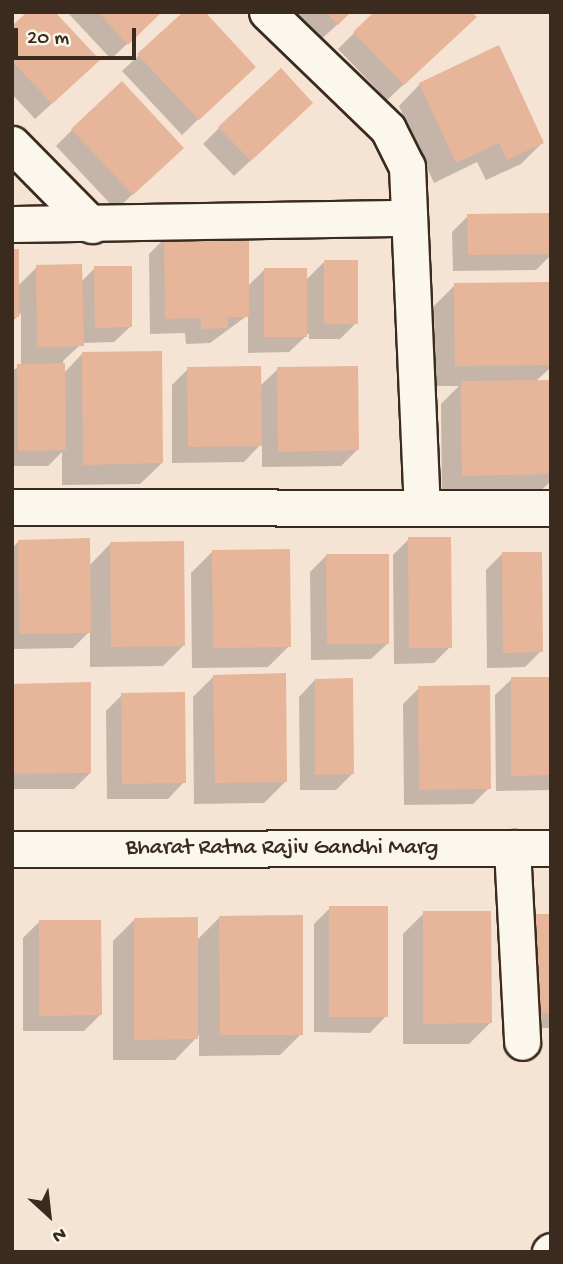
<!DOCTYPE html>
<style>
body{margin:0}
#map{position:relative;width:563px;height:1264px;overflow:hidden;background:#f5e3d3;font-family:"Gochi Hand",sans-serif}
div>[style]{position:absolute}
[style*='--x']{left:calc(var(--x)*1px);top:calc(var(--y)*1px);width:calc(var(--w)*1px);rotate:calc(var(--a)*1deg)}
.shadow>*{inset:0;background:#0003}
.building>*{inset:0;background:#e7b599}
.roads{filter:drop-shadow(2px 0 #3b2a1e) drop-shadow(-2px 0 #3b2a1e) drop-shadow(0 2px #3b2a1e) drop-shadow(0 -2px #3b2a1e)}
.minor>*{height:35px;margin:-17.5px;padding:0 17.5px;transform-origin:17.5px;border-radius:17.5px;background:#fbf7ec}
span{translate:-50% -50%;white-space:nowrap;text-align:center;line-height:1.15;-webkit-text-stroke:7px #fbf7ec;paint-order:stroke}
.street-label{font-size:23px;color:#3b2a1e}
.frame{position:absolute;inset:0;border:14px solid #3b2a1e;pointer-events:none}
.north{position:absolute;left:14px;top:1180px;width:70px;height:70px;-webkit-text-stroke:5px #fbf7ec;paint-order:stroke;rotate:153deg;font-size:19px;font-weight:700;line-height:28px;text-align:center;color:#3b2a1e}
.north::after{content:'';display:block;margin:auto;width:24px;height:32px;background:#3b2a1e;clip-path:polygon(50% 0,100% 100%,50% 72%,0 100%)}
.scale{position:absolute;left:14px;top:28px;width:122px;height:32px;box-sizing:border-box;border:4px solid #3b2a1e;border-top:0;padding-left:9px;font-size:21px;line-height:24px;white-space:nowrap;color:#3b2a1e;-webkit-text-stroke:5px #fbf7ec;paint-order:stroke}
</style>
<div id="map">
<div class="shadow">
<div style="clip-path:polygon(67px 12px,161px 12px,111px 59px)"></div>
<div style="clip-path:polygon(185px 12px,237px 82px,182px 135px,122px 71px)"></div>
<div style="clip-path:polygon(286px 12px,351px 12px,316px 44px)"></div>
<div style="clip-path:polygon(12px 28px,82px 76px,35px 119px,12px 94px)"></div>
<div style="clip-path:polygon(354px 33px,459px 33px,387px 100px,338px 49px)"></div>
<div style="clip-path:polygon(420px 84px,542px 143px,521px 164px,486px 180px,477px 162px,434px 183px,399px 106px)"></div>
<div style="clip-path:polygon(295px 119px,234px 176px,203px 144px,219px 128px)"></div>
<div style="clip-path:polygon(72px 130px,166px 163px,116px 210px,56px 146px)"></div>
<div style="clip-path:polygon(551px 215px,551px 255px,536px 270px,453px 271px,452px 232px,468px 216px)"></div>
<div style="clip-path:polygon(165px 238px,247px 287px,264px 270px,305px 281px,324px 262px,356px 323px,340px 339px,309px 339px,309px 333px,289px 352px,248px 353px,248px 315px,210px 343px,186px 344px,185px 333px,150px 334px,149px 254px)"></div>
<div style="clip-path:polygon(12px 251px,18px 286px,37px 267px,81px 282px,95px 268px,131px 326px,114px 342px,82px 343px,63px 361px,64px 373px,82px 354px,162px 463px,140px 484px,62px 485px,62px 452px,48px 466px,12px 466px,12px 371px,21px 365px,21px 313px,12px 322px)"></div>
<div style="clip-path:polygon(551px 284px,551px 367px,535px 382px,551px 382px,551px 481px,537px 494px,442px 496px,441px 404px,459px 386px,435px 386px,434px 306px,455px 285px)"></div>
<div style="clip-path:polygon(188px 369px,259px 387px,278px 369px,357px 450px,341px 466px,262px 467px,262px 443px,244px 462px,172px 463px,172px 385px)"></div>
<div style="clip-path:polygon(409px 539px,450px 647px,434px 663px,394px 664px,393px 555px)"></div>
<div style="clip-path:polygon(19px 541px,89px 566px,111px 543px,184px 645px,163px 666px,90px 667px,90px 631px,73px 648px,12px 649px,12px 548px)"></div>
<div style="clip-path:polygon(212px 552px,289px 646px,268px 667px,192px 668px,191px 573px)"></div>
<div style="clip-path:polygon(502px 554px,541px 651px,525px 667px,487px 668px,486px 570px)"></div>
<div style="clip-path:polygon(326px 556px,388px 643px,371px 659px,311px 660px,310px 572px)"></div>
<div style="clip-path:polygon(214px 676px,285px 782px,264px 803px,194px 804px,193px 697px)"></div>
<div style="clip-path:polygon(512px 679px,551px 679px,551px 790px,496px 791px,495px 695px)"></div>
<div style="clip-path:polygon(315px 680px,352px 774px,336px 790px,300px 790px,299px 697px)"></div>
<div style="clip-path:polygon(12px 685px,90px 773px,74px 789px,12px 789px)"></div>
<div style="clip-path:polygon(419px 688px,489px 788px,473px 804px,404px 805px,403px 704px)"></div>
<div style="clip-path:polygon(122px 695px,184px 782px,168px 799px,107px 799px,106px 711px)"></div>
<div style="clip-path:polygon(330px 908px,386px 1016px,370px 1033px,314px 1032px,314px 924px)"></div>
<div style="clip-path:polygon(424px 913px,490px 1023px,469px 1044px,403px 1044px,403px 934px)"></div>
<div style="clip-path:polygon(551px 916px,551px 1028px,512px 1028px)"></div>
<div style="clip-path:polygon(220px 917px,301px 1034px,280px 1055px,199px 1056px,199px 1035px,175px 1060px,113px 1060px,113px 941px,134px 920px,196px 941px)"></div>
<div style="clip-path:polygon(39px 922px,100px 1015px,84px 1031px,23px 1031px,23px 938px)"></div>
</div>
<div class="building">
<div style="clip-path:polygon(27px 12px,55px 12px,100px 60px,52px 104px,12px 61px,12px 26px)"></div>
<div style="clip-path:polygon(98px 12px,162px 12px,128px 45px)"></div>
<div style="clip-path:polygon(183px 12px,205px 12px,256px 67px,199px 120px,137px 54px)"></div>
<div style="clip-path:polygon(326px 12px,351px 12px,338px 25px)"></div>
<div style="clip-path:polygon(374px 12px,472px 12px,477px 17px,404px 85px,353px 32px)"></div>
<div style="clip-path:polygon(499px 45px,544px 143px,507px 160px,499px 143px,456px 163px,419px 83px)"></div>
<div style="clip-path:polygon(281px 68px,313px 103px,251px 161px,218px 127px)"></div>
<div style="clip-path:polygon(122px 81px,184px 148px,133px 195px,71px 129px)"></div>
<div style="clip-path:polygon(551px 213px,551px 254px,468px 255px,467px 214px)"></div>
<div style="clip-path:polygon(249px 235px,249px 317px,228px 317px,228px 328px,201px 329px,201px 318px,165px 319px,164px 236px)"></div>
<div style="clip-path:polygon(12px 249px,19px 249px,19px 317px,12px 317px)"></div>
<div style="clip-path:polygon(324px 260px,358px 260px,358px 324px,324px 324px)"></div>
<div style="clip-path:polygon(82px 264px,84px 346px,37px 347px,36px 265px)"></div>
<div style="clip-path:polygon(94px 266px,132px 266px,132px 327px,95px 328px)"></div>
<div style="clip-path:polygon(264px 268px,307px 268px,307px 337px,264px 337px)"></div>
<div style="clip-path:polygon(551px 282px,551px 365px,455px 366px,454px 283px)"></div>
<div style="clip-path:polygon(162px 351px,163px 463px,83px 465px,82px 352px)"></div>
<div style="clip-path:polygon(65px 363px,66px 450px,18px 451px,17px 364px)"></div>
<div style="clip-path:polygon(261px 366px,262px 446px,188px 447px,187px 367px)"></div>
<div style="clip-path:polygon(358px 366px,359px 450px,278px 452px,277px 367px)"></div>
<div style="clip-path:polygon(551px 380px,551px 474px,462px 476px,461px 381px)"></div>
<div style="clip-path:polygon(408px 537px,451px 537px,452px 648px,409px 648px)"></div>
<div style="clip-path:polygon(90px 538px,91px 633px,19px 634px,18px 540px)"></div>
<div style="clip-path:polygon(184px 541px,185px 646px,111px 647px,110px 542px)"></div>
<div style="clip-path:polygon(290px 549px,291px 647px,213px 648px,212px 550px)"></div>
<div style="clip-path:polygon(502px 552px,542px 552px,543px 652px,503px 653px)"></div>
<div style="clip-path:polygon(326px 554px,389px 554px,389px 644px,327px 644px)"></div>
<div style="clip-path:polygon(286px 673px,287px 782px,215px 783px,213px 675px)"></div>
<div style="clip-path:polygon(511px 677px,551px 677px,551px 775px,511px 776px)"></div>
<div style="clip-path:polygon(353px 678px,354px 774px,315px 775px,315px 679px)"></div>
<div style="clip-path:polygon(91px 682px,91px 773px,12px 774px,12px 684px)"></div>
<div style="clip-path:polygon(490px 685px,491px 789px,419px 790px,418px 686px)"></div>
<div style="clip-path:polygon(185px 692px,186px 783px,122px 784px,121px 693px)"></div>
<div style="clip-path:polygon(329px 906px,388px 906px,388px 1017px,329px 1017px)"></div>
<div style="clip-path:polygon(423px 911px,491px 911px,492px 1023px,423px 1024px)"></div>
<div style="clip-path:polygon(526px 914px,551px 914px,551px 1013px,527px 1013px)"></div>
<div style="clip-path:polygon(303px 915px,303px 1035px,220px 1035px,219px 916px)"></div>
<div style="clip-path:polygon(198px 917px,198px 1039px,134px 1040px,134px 918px)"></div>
<div style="clip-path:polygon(39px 920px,101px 920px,102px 1015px,39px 1016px)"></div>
</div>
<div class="roads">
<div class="minor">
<div style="--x:267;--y:12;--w:168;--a:44"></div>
<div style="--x:388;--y:129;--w:42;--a:63.4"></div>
<div style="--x:407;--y:167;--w:341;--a:87.5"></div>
<div style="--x:12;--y:144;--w:114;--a:45.4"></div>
<div style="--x:12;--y:224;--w:397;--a:-0.9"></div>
<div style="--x:12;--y:507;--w:539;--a:0.11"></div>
<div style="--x:512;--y:848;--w:194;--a:87"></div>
<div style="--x:12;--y:849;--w:539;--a:-0.11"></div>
<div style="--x:550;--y:1252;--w:1;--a:-45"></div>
</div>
</div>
<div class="street-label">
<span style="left:282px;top:849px">Bharat Ratna Rajiv Gandhi Marg</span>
</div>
<div class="frame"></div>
<div class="north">N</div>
<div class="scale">20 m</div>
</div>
